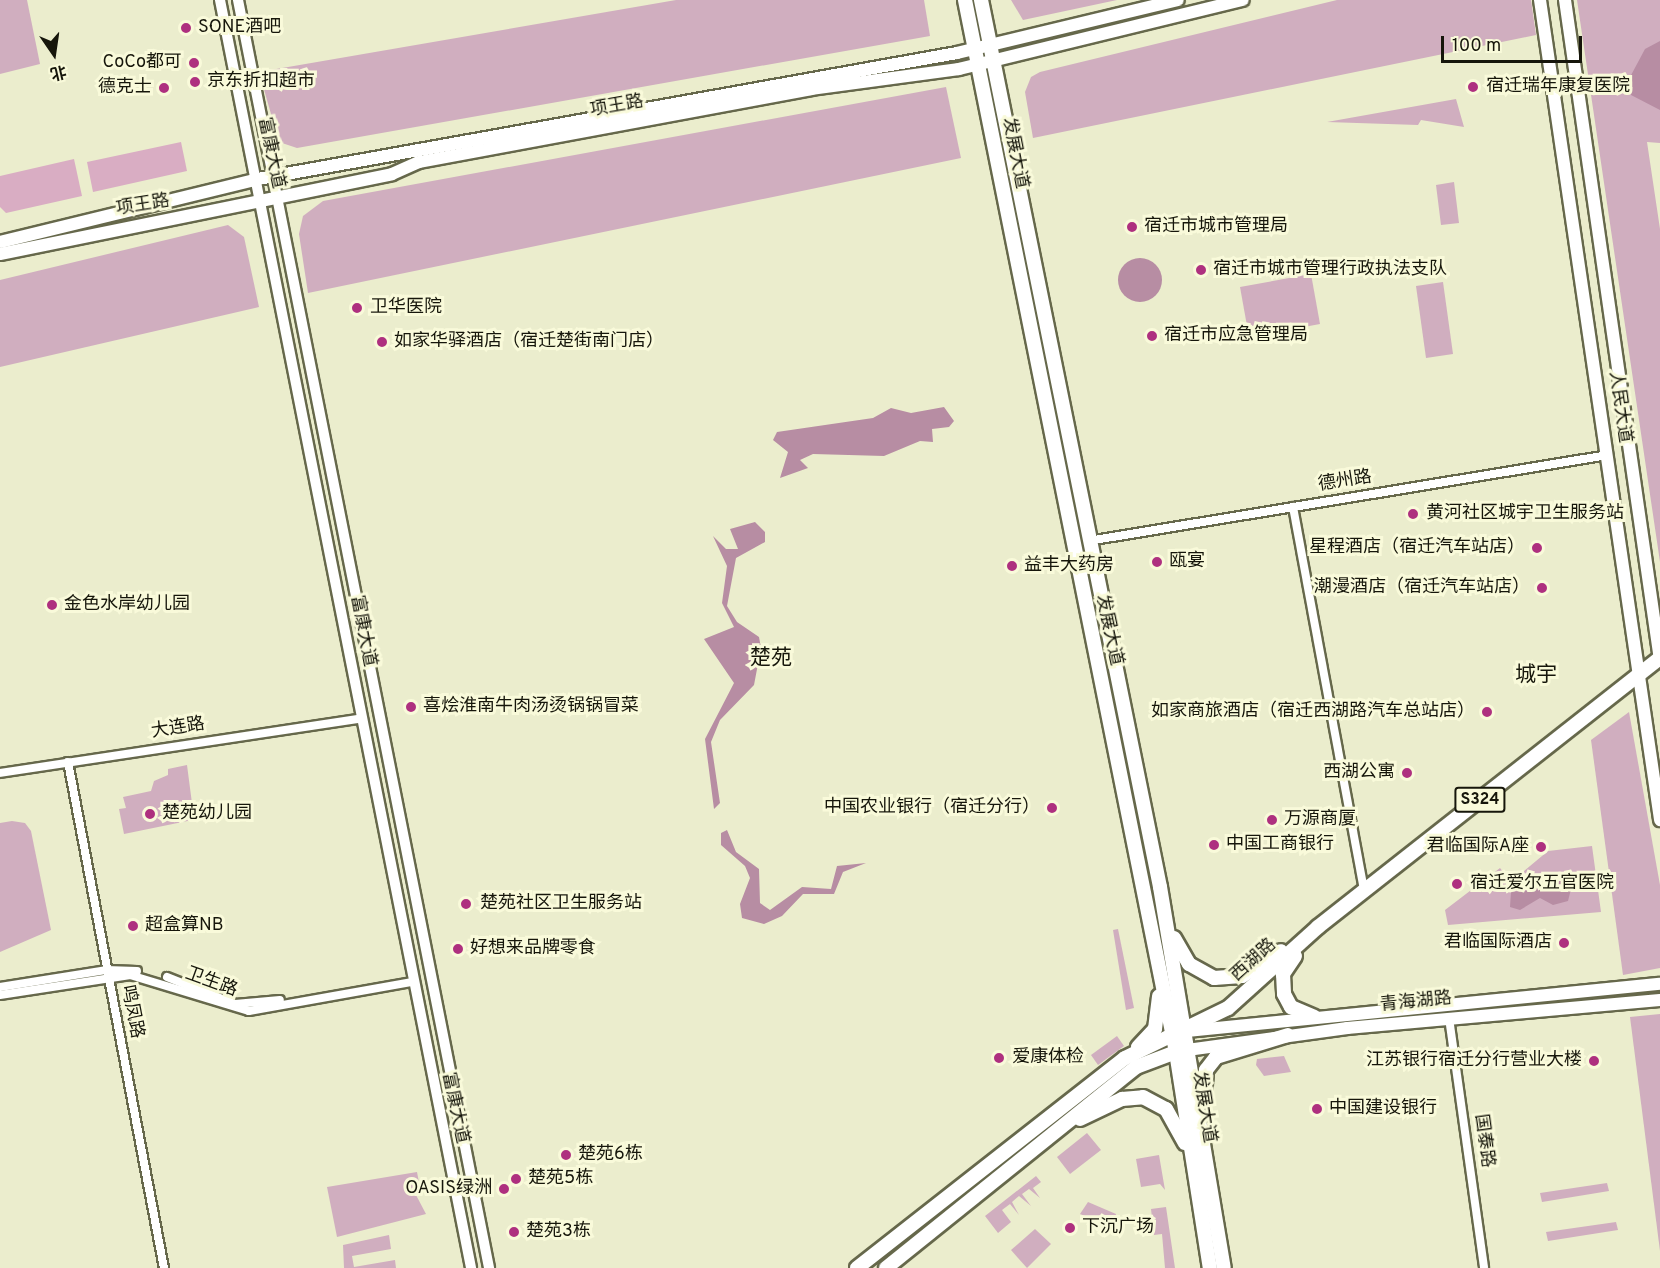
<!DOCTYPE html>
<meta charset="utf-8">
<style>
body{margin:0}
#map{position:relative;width:1660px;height:1268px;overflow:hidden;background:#ebedcd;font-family:Overpass,"Noto Sans SC",sans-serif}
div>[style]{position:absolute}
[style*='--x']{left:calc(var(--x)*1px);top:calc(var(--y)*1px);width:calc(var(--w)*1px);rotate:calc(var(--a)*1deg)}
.green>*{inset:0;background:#d0aebf}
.forest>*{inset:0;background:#d9adc3}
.water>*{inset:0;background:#b78da3}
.round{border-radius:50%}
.roads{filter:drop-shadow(2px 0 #66684b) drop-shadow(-2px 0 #66684b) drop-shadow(0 2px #66684b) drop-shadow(0 -2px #66684b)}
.minor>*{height:8px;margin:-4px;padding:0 4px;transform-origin:4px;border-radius:4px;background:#fff}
.tertiary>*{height:10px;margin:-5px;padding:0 5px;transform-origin:5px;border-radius:5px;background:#fff}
.secondary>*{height:12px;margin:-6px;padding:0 6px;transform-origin:6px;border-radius:6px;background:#fff}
.primary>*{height:14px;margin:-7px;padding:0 7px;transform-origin:7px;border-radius:7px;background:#fff}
.dots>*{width:16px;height:16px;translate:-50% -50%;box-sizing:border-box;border:3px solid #f9fada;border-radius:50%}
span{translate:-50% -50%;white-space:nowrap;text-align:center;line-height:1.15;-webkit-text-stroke:6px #f9fada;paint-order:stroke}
.shield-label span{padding:2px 4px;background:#f9fada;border:2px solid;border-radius:4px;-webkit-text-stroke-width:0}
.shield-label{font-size:16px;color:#16160b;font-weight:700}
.poi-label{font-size:18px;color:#16160b}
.left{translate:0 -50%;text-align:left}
.right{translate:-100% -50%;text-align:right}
.street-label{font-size:18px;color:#16160b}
.quarter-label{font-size:21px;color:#16160b}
.north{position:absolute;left:24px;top:24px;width:60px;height:60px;-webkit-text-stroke:4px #f9fada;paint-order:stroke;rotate:167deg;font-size:16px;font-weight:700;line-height:24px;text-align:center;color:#16160b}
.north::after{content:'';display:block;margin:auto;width:21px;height:27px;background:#16160b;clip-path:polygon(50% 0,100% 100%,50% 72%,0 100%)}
.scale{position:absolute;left:1441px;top:36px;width:141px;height:27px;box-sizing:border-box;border:3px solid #16160b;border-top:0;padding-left:8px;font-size:18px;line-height:21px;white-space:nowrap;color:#16160b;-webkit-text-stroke:4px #f9fada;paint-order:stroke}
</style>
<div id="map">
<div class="green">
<div style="clip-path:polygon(0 0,27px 0,40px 64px,0 74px)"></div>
<div style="clip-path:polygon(676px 0,924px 0,930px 36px,297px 148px,279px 142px,259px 72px)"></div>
<div style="clip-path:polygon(1011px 0,1117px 0,1023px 20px)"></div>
<div style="clip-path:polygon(1337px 0,1531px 0,1536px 35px,1033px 138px,1025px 92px,1031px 77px,1040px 72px)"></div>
<div style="clip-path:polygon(1577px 0,1660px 0,1660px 143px,1647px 142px,1660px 229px,1660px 562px)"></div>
<div style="clip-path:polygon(946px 87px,961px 158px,308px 293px,299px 234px,303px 216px,323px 201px)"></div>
<div style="clip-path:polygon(1456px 99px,1464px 127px,1421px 120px,1418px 125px,1327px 122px)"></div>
<div style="clip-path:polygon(1454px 182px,1459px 223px,1441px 225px,1436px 185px)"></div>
<div style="clip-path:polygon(228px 225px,244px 237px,259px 307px,0 367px,0 280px)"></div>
<div style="clip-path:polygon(1311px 274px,1320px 324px,1249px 337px,1240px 287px)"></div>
<div style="clip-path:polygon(1443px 282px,1453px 354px,1426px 358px,1416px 286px)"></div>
<div style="clip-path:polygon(1629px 712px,1660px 885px,1660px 968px,1623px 975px,1591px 740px)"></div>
<div style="clip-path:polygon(187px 765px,193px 811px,201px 810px,202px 818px,124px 834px,119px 809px,126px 808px,123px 797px,151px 791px,154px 781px,168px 775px,168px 769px)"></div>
<div style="clip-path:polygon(12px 821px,25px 823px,31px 831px,51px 930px,0 952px,0 823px)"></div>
<div style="clip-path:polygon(1592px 846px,1601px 912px,1448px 925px,1445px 910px,1500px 868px,1511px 882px,1548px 851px)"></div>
<div style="clip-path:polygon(1118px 929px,1134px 1008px,1126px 1010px,1113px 930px)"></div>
<div style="clip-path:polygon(1660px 1014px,1660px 1251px,1630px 1017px)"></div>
<div style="clip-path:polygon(1117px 1036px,1124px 1046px,1098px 1065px,1091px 1055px)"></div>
<div style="clip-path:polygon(1284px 1056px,1291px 1072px,1264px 1076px,1256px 1065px,1257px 1059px)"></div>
<div style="clip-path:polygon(1087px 1133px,1101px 1150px,1070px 1174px,1057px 1157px)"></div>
<div style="clip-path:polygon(1159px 1155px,1165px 1190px,1160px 1184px,1141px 1187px,1136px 1159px)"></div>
<div style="clip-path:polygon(417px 1172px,421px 1193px,416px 1195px,426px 1214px,337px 1237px,327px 1187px)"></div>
<div style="clip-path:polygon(1036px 1176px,1041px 1182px,1033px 1188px,1040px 1198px,1029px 1189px,1022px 1194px,1031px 1206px,1019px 1196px,1012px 1202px,1019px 1215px,1010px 1204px,1002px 1210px,1011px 1222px,998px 1233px,985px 1216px)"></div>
<div style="clip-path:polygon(1607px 1183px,1609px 1191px,1542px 1202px,1540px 1193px)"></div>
<div style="clip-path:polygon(1088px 1202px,1116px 1214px,1113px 1227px,1080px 1214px)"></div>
<div style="clip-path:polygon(1166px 1207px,1175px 1268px,1165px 1268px,1162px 1234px,1154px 1235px,1151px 1209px)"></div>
<div style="clip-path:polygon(1616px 1222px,1618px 1230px,1548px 1241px,1546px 1232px)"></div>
<div style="clip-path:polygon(1035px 1229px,1051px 1244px,1027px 1268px,1011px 1250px)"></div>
<div style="clip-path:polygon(389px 1235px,391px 1249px,352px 1256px,354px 1267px,395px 1260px,396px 1268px,344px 1268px,343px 1245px)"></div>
</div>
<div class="forest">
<div style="clip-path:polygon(181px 142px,187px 171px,93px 192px,87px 162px)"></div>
<div style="clip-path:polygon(74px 159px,82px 196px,6px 213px,0 207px,0 176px)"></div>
</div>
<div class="water">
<div style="clip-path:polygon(1660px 41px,1660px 110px,1631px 95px,1629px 79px,1645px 49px)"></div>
<div class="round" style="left:1118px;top:258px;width:44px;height:44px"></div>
<div style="clip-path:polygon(944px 407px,954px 421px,949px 427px,932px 429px,933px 442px,920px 441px,884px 456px,813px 454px,800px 460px,808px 468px,780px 478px,788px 452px,773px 440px,777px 432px,873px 418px,891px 408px,911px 413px)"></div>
<div style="clip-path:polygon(755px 522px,765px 532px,765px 542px,736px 558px,727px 606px,737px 622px,759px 637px,761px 648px,754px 685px,720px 720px,711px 742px,720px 803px,714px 809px,705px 739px,734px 683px,704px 639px,734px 627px,722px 603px,727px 566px,713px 536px,726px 549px,738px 549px,730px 529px)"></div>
<div style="clip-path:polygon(727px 830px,736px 852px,759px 869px,760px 903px,770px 910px,802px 887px,831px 889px,837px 866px,866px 863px,843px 872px,834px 894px,803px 894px,782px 916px,764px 924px,742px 918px,740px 904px,750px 878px,745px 866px,721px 845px,721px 833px)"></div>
<div style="clip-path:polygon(1557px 876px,1572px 885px,1568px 901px,1553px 905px,1540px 898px,1520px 910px,1510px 907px,1511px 892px,1531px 890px)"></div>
</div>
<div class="roads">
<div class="minor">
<div style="--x:1293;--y:507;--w:391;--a:79.5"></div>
<div style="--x:1088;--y:541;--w:527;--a:-9.39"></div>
<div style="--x:68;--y:762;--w:515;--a:79.26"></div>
<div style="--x:0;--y:773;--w:366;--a:-8.6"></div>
<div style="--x:167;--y:977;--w:73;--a:21.7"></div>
<div style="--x:235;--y:1004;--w:45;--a:-5.1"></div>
<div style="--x:0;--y:987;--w:107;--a:-9.1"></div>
<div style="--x:106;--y:970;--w:31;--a:2"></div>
<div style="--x:0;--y:995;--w:132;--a:-8.7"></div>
<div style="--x:130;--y:975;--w:124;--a:16.8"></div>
<div style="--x:249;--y:1011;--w:166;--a:-10.1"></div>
<div style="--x:1449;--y:1018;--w:252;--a:82"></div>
</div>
<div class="tertiary">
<div style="--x:220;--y:0;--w:1293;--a:78.8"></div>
<div style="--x:238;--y:0;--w:1293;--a:78.8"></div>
</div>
<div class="secondary">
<div style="--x:1540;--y:0;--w:829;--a:81.67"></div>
<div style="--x:1565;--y:0;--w:667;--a:81.81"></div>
<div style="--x:0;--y:242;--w:266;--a:-13.7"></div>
<div style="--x:258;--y:179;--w:710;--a:-10.22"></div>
<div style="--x:957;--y:53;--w:227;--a:-13.5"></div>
<div style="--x:0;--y:254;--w:400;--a:-11.5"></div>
<div style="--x:392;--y:174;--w:30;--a:-24"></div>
<div style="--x:419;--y:162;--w:399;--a:-10.5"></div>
<div style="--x:811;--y:89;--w:149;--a:-7.7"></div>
<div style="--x:959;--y:69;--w:292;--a:-13.7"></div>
<div style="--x:1187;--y:1031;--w:475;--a:-5.7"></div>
<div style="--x:1180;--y:1051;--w:169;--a:-7.8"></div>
<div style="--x:1347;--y:1028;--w:314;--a:-5.1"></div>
</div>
<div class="primary">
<div style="--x:965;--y:0;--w:1073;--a:78.66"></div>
<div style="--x:1176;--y:1052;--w:219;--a:81.1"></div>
<div style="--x:981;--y:0;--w:905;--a:78.59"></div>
<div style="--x:1160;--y:887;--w:386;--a:80.5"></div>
<div style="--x:1174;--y:938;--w:30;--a:60"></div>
<div style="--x:1189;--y:964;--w:29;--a:29"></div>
<div style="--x:1214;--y:978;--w:28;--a:-4"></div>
<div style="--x:1242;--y:976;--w:46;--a:-32.7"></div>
<div style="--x:1295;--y:956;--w:22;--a:124"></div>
<div style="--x:1283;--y:974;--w:20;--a:87"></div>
<div style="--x:1284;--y:994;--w:15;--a:62"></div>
<div style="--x:1291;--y:1007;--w:25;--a:23"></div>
<div style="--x:1138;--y:1047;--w:25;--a:-47"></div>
<div style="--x:1155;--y:1029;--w:33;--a:-83"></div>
<div style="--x:1204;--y:1099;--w:29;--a:-86"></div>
<div style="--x:1206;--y:1070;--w:16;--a:-52"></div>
<div style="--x:1216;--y:1057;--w:75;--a:-17"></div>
<div style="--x:1080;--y:1119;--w:47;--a:-25.5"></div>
<div style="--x:1122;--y:1099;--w:21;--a:-5"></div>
<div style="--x:1143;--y:1097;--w:26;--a:28"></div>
<div style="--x:1166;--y:1109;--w:39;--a:61"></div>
<div style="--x:857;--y:1268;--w:340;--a:-38.1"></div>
<div style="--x:1125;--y:1058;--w:114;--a:-25.9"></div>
<div style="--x:1228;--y:1008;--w:121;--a:-42"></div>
<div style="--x:1318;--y:927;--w:435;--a:-38.2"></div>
<div style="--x:886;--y:1268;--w:321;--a:-38.8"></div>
<div style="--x:1136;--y:1067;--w:43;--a:-20.6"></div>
</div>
</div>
<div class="dots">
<div style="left:186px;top:28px;background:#ae307f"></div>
<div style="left:194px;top:63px;background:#ae307f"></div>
<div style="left:195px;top:82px;background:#ae307f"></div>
<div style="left:1473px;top:87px;background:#ae307f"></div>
<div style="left:164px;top:88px;background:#ae307f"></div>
<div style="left:1132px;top:227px;background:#ae307f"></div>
<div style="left:1201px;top:270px;background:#ae307f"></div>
<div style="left:357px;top:308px;background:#ae307f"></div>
<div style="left:1152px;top:336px;background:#ae307f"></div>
<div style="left:382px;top:342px;background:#ae307f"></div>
<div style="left:1413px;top:514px;background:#ae307f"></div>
<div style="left:1537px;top:548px;background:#ae307f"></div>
<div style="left:1157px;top:562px;background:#ae307f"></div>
<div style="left:1012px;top:566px;background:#ae307f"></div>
<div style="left:1542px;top:588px;background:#ae307f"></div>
<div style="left:52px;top:605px;background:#ae307f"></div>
<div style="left:411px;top:707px;background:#ae307f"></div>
<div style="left:1487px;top:712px;background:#ae307f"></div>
<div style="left:1407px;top:773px;background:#ae307f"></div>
<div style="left:1052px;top:808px;background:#ae307f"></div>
<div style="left:150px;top:814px;background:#ae307f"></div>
<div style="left:1272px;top:820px;background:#ae307f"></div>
<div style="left:1214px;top:845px;background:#ae307f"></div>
<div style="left:1541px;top:847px;background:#ae307f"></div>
<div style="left:1457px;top:884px;background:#ae307f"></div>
<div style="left:466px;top:904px;background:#ae307f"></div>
<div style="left:133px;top:926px;background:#ae307f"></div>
<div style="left:1564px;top:943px;background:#ae307f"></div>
<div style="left:458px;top:949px;background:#ae307f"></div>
<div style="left:999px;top:1058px;background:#ae307f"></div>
<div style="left:1594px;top:1061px;background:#ae307f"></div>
<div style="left:1317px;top:1109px;background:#ae307f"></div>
<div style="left:566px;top:1155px;background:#ae307f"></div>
<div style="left:516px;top:1179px;background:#ae307f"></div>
<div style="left:504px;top:1189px;background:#ae307f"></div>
<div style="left:1070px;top:1228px;background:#ae307f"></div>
<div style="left:514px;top:1232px;background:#ae307f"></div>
</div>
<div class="shield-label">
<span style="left:1480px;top:800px">S324</span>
</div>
<div class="poi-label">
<span class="left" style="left:198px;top:28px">S·ONE酒吧</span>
<span class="right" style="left:182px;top:63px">CoCo都可</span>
<span class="left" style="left:207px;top:82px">京东折扣超市</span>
<span class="left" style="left:1486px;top:87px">宿迁瑞年康复医院</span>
<span class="right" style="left:152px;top:88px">德克士</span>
<span class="left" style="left:1144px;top:227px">宿迁市城市管理局</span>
<span class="left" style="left:1213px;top:270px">宿迁市城市管理行政执法支队</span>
<span class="left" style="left:370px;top:308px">卫华医院</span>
<span class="left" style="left:1164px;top:336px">宿迁市应急管理局</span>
<span class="left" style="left:394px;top:342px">如家华驿酒店（宿迁楚街南门店）</span>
<span class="left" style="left:1426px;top:514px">黄河社区城宇卫生服务站</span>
<span class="right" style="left:1525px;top:548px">星程酒店（宿迁汽车站店）</span>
<span class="left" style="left:1169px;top:562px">瓯宴</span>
<span class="left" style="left:1024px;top:566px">益丰大药房</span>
<span class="right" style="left:1530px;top:588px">潮漫酒店（宿迁汽车站店）</span>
<span class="left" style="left:64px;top:605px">金色水岸幼儿园</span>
<span class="left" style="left:423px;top:707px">喜烩淮南牛肉汤·烫锅锅冒菜</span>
<span class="right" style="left:1475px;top:712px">如家商旅酒店（宿迁西湖路汽车总站店）</span>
<span class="right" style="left:1395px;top:773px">西湖公寓</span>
<span class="right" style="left:1040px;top:808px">中国农业银行（宿迁分行）</span>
<span class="left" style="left:162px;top:814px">楚苑幼儿园</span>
<span class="left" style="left:1284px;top:820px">万源商厦</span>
<span class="left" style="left:1226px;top:845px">中国工商银行</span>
<span class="right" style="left:1529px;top:847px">君临国际A座</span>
<span class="left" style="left:1470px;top:884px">宿迁爱尔五官医院</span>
<span class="left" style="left:480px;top:904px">楚苑社区卫生服务站</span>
<span class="left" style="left:145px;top:926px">超盒算NB</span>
<span class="right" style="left:1552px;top:943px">君临国际酒店</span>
<span class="left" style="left:470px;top:949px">好想来品牌零食</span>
<span class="left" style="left:1012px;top:1058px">爱康体检</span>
<span class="right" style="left:1582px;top:1061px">江苏银行宿迁分行营业大楼</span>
<span class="left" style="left:1329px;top:1109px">中国建设银行</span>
<span class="left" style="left:578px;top:1155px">楚苑6栋</span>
<span class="left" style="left:528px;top:1179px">楚苑5栋</span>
<span class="right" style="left:492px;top:1189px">OASIS绿洲</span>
<span class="left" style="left:1082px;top:1228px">下沉广场</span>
<span class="left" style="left:526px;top:1232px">楚苑3栋</span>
</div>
<div class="street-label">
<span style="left:617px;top:107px;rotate:-10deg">项王路</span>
<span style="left:270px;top:153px;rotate:78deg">富康大道</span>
<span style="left:1014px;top:153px;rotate:79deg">发展大道</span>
<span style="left:143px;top:206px;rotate:-9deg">项王路</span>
<span style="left:1619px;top:407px;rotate:82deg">人民大道</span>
<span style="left:1345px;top:482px;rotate:-9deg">德州路</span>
<span style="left:1108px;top:630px;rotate:78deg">发展大道</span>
<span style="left:362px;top:631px;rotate:79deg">富康大道</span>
<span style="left:178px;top:729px;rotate:-9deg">大连路</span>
<span style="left:1254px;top:961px;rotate:-42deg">西湖路</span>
<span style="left:211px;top:983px;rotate:20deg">卫生路</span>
<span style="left:1416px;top:1003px;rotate:-6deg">青海湖路</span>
<span style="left:131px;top:1012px;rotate:79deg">鸣凤路</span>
<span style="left:1203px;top:1107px;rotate:81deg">发展大道</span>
<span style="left:454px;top:1108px;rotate:78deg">富康大道</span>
<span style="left:1483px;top:1141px;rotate:82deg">国泰路</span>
</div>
<div class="quarter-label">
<span style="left:771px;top:659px">楚苑</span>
<span style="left:1536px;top:676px">城宇</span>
</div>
<div class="north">北</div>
<div class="scale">100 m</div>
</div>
